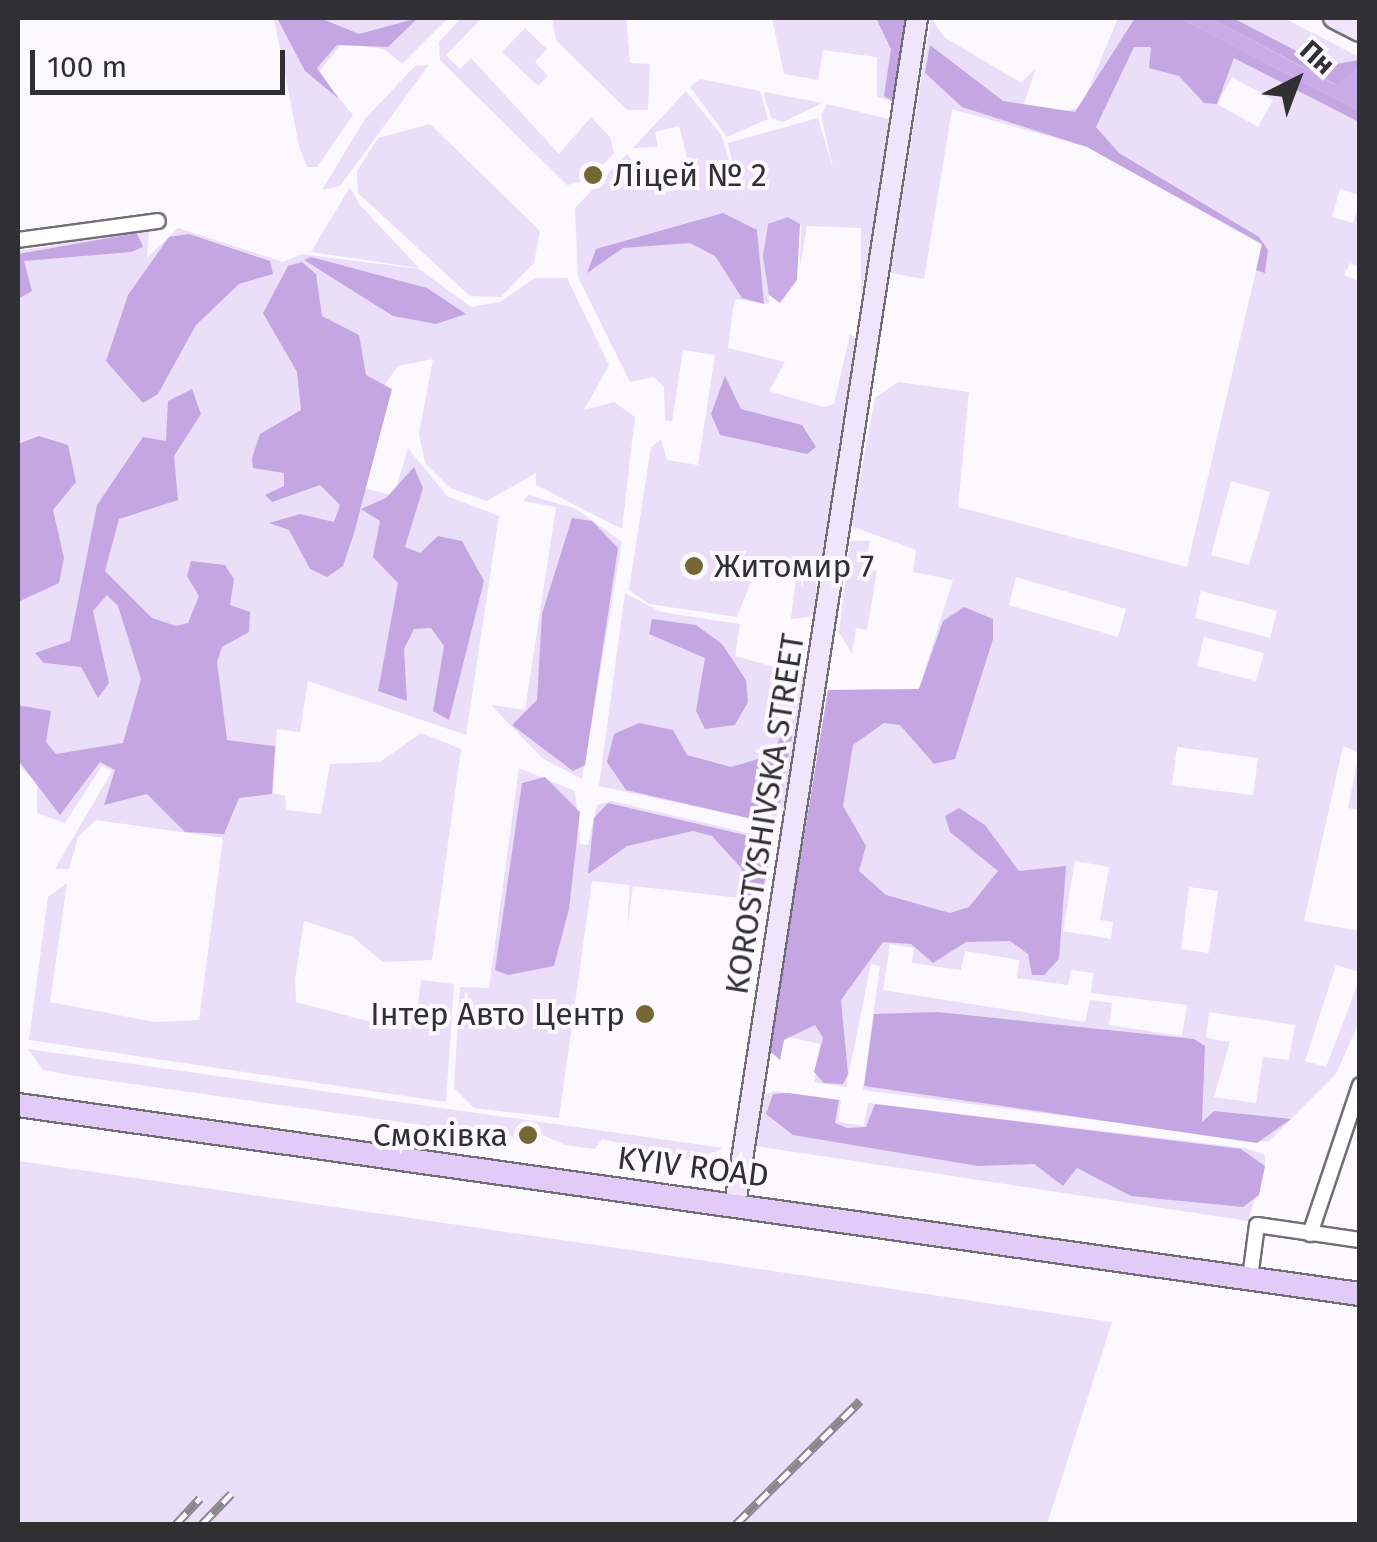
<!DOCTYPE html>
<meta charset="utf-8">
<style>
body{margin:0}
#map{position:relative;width:1377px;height:1542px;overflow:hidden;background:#fbf8fe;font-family:"Fira Sans",sans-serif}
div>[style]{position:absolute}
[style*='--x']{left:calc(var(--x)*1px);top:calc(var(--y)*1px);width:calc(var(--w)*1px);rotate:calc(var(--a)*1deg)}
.green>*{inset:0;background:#ebdef9}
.forest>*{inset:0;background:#c4a7e2}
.water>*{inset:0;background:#c9ace7}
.roads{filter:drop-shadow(2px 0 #726f74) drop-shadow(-2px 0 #726f74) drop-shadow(0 2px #726f74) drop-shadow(0 -2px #726f74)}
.street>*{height:14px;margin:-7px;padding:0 7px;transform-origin:7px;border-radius:7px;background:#fff}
.secondary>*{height:20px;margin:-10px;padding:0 10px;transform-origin:10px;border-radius:10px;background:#f0e5fb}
.primary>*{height:22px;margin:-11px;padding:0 11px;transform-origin:11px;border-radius:11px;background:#e2cbf8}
.rail>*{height:9px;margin-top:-4.5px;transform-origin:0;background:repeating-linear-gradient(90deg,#fbf8fe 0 15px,#89878c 0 30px);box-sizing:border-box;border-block:2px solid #89878c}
.dots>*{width:28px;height:28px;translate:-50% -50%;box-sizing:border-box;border:5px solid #fbf8fe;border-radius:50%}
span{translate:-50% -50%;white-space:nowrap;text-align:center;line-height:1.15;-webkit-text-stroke:8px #fbf8fe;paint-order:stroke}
.poi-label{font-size:32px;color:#302f32}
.left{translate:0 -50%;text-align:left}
.right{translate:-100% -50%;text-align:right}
.street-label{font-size:32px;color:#302f32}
.frame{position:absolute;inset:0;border:20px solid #302f32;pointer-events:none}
.north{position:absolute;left:1247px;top:30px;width:100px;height:100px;-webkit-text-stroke:8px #fbf8fe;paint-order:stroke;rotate:42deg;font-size:28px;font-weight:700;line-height:40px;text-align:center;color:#302f32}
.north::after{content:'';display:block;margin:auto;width:35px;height:45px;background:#302f32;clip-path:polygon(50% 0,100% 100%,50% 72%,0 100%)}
.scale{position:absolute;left:30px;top:50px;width:255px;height:45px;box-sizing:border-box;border:5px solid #302f32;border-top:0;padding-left:12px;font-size:30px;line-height:35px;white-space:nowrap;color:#302f32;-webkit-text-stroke:8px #fbf8fe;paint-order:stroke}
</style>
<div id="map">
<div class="green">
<div style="clip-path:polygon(274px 18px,448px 18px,402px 64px,384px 49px,342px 43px,318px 73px,353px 115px,317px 167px,307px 167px,299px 146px)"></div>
<div style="clip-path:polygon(461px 18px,482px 18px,446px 55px,460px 69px,471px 58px,559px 154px,591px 117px,610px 137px,614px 153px,589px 180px,567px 185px,440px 60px,439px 42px)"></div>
<div style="clip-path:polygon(552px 18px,626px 18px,630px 63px,650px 64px,648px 110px,627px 110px,556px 40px)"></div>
<div style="clip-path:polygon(772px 18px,913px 18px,895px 102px,877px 97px,877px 57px,823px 50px,818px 80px,784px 74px)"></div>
<div style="clip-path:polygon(evenodd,931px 18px,944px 37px,1021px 83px,1036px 68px,1023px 106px,1059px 113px,1081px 107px,1118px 18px,1284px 18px,1359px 57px,1359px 195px,1340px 189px,1332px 217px,1353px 223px,1359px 204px,1359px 267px,1350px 263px,1344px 275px,1360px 282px,1359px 810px,1348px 808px,1359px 753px,1343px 746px,1304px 921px,1359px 931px,1359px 972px,1336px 965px,1305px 1061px,1326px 1067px,1359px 981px,1359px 1022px,1336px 1074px,1268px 1142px,863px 1090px,880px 966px,871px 964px,846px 1087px,814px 1082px,820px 1044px,785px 1036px,769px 1054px,828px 690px,919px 689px,953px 580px,913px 572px,916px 550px,851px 526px,875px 398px,898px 382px,969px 392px,958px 507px,1187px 567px,1262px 245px,1087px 147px,952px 109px,924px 279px,890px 273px,931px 18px,1232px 77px,1273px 100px,1258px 127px,1217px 104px,1232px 77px,931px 18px,1231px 481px,1270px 492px,1249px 565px,1211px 555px,1231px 481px,931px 18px,1016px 577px,1126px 609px,1118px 637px,1009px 605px,1016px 577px,931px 18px,1201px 591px,1277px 611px,1270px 638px,1195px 618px,1201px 591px,931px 18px,1204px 637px,1264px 653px,1256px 681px,1197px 666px,1204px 637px,931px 18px,1177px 747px,1258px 758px,1253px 795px,1172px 785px,1177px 747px,931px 18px,1075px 861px,1109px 867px,1100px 920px,1113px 922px,1111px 939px,1063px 931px,1075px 861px,931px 18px,1189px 887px,1218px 891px,1209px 953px,1181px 949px,1189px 887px,931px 18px,890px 944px,914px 948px,912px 963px,961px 970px,965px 951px,1019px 960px,1017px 978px,1068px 985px,1071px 970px,1093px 973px,1091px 993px,1187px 1005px,1182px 1036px,1109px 1025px,1112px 1003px,1090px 1000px,1085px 1022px,883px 990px,890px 944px,931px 18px,1209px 1012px,1295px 1025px,1289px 1060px,1263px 1057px,1256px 1103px,1214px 1097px,1230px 1042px,1206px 1038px,1209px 1012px)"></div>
<div style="clip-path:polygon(525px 28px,547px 49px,535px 62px,548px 76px,538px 86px,502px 52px)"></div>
<div style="clip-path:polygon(429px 65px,340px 186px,322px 190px,365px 119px,415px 66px)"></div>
<div style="clip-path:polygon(700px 79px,760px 91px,768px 119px,727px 137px,690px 87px)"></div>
<div style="clip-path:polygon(686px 91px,722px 136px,740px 199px,728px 143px,818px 118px,834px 173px,821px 115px,827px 104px,893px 120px,861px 296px,861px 228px,807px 226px,800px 267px,801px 225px,788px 217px,768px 227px,769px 304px,736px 299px,733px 308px,728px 348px,785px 362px,769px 391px,823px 407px,834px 404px,850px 334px,859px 342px,826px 557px,815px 570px,818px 612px,809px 617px,791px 619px,796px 576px,772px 564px,757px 567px,737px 617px,649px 604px,629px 590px,651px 447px,661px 439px,667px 460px,698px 465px,715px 355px,683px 350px,672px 421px,665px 420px,664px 387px,654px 377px,630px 382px,578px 277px,575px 208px,627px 154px,660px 193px,694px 186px,679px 126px,655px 132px,658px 147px,633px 148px)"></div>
<div style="clip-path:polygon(764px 95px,765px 92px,822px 103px,783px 122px,771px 118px)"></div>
<div style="clip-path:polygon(430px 124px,540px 231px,534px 263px,501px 297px,470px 296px,358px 193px,357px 171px,378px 138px)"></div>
<div style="clip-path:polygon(350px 187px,359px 204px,419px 268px,311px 252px)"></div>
<div style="clip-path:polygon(178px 228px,283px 262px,302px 254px,419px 269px,471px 307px,500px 302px,535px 278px,567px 278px,609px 365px,584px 410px,614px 402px,635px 417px,622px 529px,536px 485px,536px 473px,487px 501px,450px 488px,425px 463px,419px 434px,433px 359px,398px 366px,385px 384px,364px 488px,394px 496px,408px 448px,447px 496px,499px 516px,466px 735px,308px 681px,300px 732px,277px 729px,273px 793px,285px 796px,286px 810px,321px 814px,330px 764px,380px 762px,421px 733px,461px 749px,432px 960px,383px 962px,353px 937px,304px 921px,295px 979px,296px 1002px,390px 1027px,393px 1015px,416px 1019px,421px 980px,454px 984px,446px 1102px,29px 1040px,48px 897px,67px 883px,50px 1002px,155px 1022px,199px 1020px,223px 838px,96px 820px,78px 837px,69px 869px,55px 869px,112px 771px,102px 766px,65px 823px,37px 813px,37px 783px,18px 764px,18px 251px,149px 230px,147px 258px)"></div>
<div style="clip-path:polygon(529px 495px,576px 509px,622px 542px,582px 779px,542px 758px,491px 705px,525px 710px,556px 507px,523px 501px)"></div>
<div style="clip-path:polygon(850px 541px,870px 541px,865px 568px,877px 571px,867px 630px,856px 628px,852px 654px,839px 632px)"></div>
<div style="clip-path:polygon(625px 593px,661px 612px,740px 624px,735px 656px,807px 676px,786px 805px,771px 823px,599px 786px)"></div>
<div style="clip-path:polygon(519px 768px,575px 791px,580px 844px,588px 845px,597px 805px,611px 801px,760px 836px,773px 850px,759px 914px,740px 898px,633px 886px,627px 929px,630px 885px,592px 881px,559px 1118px,474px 1108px,454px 1088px,460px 987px,489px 988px)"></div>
<div style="clip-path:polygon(28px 1049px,723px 1148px,693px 1161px,602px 1139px,595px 1149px,566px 1145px,523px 1127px,518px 1137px,484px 1134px,69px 1075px,43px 1070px)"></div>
<div style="clip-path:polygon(773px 1091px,841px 1100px,838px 1122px,864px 1126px,868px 1103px,1245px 1148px,1265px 1155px,1265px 1166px,1248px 1221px,756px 1146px,763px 1096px)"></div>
<div style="clip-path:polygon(18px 1161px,693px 1259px,1112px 1322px,1047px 1524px,18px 1524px)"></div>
</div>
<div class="forest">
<div style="clip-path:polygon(277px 18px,320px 18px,359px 34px,418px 18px,388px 47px,337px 45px,317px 68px,339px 99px,305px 71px)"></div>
<div style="clip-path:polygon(876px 18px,910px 18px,892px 101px,884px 96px,891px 49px)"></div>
<div style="clip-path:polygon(1135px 18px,1180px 18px,1359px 111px,1359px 122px,1234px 58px,1217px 104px,1204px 103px,1179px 76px,1149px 68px,1151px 47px,1134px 47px,1096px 127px,1119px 153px,1259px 237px,1268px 250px,1265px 273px,1256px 270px,1262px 244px,1087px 147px,962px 107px,925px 73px,930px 45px,1003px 101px,1075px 112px)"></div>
<div style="clip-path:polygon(1210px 18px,1233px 18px,1325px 66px,1359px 60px,1359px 68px,1337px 85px)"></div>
<div style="clip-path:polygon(723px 213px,757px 230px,764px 304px,742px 298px,715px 256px,690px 243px,623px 248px,587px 273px,596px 249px)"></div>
<div style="clip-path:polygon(137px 233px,143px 247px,131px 252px,24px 261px,32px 291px,18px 299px,18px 254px)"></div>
<div style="clip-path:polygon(189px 234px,270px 261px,273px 274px,239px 284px,196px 325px,158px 394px,143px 403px,106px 361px,128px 295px,169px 237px)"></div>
<div style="clip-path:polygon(311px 257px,427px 288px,466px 314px,436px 324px,393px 316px,304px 260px)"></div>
<div style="clip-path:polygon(302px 262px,316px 274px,322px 316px,359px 335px,366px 375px,392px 389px,354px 533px,343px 566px,327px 577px,310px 569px,289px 530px,269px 523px,300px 514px,334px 522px,340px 505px,320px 485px,272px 502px,265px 495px,284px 486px,284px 473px,253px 468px,252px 458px,260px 434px,301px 410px,297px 372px,263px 313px,288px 266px)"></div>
<div style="clip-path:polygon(725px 376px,741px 409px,802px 425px,816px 447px,807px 454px,720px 435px,711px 414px)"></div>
<div style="clip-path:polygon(192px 389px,201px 414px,174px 456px,178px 500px,119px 519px,105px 571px,152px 618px,176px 626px,188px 623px,199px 596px,187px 576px,191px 561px,225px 565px,234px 579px,230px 605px,250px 612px,249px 632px,222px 647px,217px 662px,227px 740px,275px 746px,272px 794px,239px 798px,224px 834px,185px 832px,147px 794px,104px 805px,115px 770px,100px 762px,60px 815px,18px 760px,18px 705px,51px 711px,46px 742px,56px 754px,123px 743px,141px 679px,118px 606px,107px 595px,93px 611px,109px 683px,98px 698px,81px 667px,44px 663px,35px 653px,70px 641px,97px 505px,143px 437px,166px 441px,168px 401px)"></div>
<div style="clip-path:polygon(39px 436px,68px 445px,76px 482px,53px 510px,64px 558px,59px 583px,18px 602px,18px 444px)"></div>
<div style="clip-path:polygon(414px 467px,423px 488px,405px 547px,420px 553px,438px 536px,462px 541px,484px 581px,449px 720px,433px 711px,444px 646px,431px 628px,414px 629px,404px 649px,407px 701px,378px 691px,398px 583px,373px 557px,380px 521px,361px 509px,386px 498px)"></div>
<div style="clip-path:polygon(572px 518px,592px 521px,618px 548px,585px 765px,573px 771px,512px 725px,537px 700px,542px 614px)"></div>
<div style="clip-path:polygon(964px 607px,993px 619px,993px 639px,955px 759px,934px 764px,900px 725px,884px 723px,853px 745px,843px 806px,866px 846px,859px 871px,886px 895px,950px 913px,969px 907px,998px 871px,950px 832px,945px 816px,959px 808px,985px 825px,1019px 871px,1066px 866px,1059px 959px,1044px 975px,1032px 975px,1028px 954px,1010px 941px,966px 942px,933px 963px,911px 944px,883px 942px,841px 1000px,848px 1074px,843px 1084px,824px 1083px,814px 1072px,823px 1038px,815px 1025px,784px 1040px,780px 1060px,769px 1050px,828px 690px,919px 689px,943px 621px)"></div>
<div style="clip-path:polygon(652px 619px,696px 625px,722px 644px,746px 680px,748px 702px,735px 725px,705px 729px,696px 711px,705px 658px,649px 634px)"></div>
<div style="clip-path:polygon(639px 723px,673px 730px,687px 755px,731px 767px,772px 755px,786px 724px,792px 737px,780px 803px,748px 818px,626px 790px,607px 762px,614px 734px)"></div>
<div style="clip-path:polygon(545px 777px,580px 812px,569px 909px,554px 966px,508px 975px,495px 970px,522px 783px)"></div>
<div style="clip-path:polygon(608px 803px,758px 838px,768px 867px,761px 895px,747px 895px,741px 868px,712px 836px,693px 831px,627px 846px,588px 874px,594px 818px)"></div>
<div style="clip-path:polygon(938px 1012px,1194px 1039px,1205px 1046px,1202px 1122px,1214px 1111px,1291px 1119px,1257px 1143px,864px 1086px,874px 1014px)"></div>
<div style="clip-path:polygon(788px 1093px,839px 1100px,835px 1123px,847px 1128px,866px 1127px,875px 1104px,1241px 1149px,1265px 1166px,1259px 1195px,1243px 1207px,1131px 1196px,1077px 1168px,1063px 1186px,1034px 1164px,978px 1166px,793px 1135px,766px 1114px,773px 1094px)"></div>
</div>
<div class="water">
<div style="clip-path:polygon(1180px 18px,1210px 18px,1336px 85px,1359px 68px,1359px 111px)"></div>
<div style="clip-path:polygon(788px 217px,800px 224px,797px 280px,780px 303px,769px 295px,763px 256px,768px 224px)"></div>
</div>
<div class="roads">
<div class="street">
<div style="--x:18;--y:240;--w:141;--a:-7.7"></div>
<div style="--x:1310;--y:1234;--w:157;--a:-71.4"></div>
<div style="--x:1250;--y:1278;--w:53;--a:-82.5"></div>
<div style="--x:1257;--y:1225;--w:104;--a:8.3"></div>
</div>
<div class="secondary">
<div style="--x:1334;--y:18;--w:29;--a:27"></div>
<div style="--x:735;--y:1205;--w:1201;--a:-81.28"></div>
</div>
<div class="primary">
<div style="--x:18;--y:1105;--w:1355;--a:8.02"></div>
</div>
</div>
<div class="rail">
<div style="--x:176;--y:1524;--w:35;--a:-47"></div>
<div style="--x:202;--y:1524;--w:42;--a:-46"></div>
<div style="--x:736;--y:1524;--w:175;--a:-44.8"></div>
</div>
<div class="dots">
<div style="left:593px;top:175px;background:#736734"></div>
<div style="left:694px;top:566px;background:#736734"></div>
<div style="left:645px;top:1014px;background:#736734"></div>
<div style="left:528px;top:1135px;background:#736734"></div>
</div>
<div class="poi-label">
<span class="left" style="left:613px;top:175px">Ліцей № 2</span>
<span class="left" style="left:714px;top:566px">Житомир 7</span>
<span class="right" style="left:625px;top:1014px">Інтер Авто Центр</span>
<span class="right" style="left:508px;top:1135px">Смоківка</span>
</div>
<div class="street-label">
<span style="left:765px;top:814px;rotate:-81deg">KOROSTYSHIVSKA STREET</span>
<span style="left:693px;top:1167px;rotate:7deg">KYIV ROAD</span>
</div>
<div class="frame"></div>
<div class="north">Пн</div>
<div class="scale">100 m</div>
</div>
